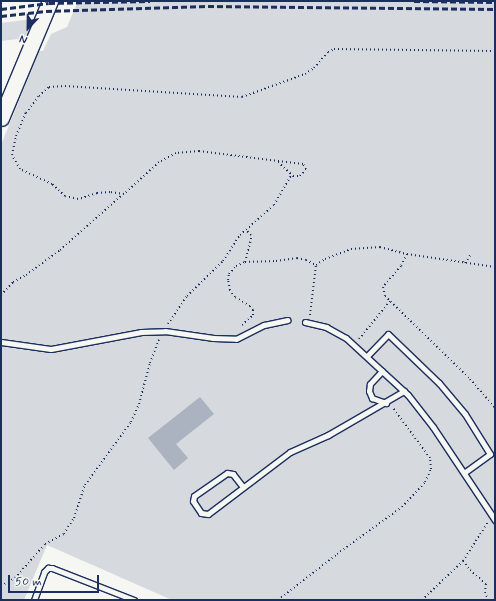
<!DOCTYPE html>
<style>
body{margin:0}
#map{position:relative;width:496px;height:601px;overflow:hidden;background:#f6f6f2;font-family:Mynerve,sans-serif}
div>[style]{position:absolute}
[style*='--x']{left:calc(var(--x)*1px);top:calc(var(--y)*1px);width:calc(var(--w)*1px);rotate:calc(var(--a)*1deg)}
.green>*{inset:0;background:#d6d9dd}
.water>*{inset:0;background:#abb2c0}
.path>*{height:2px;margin-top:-1px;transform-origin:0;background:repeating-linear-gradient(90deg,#1b2f5e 0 1px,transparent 0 4px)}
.roads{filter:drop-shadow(1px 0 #1b2f5e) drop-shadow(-1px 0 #1b2f5e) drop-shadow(0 1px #1b2f5e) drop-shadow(0 -1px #1b2f5e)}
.lane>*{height:5px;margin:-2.5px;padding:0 2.5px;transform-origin:2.5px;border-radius:2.5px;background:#f6f6f2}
.secondary>*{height:15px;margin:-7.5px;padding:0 7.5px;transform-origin:7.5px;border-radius:7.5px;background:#f6f6f2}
.rail>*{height:3px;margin-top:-1.5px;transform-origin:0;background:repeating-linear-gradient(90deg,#1b2f5e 0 6px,transparent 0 9px)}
span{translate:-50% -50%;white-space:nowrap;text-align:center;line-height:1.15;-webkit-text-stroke:4px #f6f6f2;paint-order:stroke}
.frame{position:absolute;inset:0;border:2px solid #1b2f5e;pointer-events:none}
.north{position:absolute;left:8px;top:8px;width:40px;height:40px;-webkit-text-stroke:3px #f6f6f2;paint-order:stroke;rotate:202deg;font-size:11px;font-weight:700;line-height:16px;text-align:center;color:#1b2f5e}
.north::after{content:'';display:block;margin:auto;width:14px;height:18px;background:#1b2f5e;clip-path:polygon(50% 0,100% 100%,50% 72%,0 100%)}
.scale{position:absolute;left:8px;top:575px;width:91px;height:18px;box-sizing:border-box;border:2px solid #1b2f5e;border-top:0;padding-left:5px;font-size:12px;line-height:14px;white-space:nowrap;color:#1b2f5e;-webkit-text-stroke:3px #f6f6f2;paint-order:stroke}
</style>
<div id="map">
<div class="green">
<div style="clip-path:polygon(78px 1px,495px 1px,495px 600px,172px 600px,47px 545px,24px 600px,1px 600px,1px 145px,39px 51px,43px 51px,51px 34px,67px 27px)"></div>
<div style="clip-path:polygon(32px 19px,26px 38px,1px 41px,1px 23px)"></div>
</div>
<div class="water">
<div style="clip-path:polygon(200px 397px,214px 414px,176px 444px,188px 458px,174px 470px,148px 438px)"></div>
</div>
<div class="path">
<div style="--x:278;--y:162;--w:21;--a:43"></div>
<div style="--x:293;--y:176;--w:7;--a:0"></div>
<div style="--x:300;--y:176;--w:9;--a:-49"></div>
<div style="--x:306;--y:169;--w:6;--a:-121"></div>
<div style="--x:303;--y:164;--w:105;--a:-172.9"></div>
<div style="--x:199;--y:151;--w:23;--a:175"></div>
<div style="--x:176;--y:153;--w:19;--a:152"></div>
<div style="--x:159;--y:162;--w:47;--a:137.6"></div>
<div style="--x:124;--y:194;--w:14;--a:-172"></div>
<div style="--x:110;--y:192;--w:13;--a:176"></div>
<div style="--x:97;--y:193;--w:20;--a:162"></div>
<div style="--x:78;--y:199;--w:13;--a:-167"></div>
<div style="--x:65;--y:196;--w:18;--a:-137"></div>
<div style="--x:52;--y:184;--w:35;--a:-155"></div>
<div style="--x:20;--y:169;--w:16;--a:-120"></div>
<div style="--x:12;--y:155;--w:19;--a:-78"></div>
<div style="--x:16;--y:136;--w:25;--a:-67"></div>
<div style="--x:26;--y:113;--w:21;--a:-53"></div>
<div style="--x:39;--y:96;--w:13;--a:-42"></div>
<div style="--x:49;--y:87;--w:16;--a:-4"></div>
<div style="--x:65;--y:86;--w:177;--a:3.6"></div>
<div style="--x:242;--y:97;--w:67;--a:-20.1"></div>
<div style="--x:305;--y:74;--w:11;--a:-34"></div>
<div style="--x:314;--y:68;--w:21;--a:-49"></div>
<div style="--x:328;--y:52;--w:7;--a:-27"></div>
<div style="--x:334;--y:49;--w:161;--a:0.7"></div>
<div style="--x:407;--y:254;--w:13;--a:117"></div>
<div style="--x:401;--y:266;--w:28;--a:131"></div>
<div style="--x:383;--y:287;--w:9;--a:77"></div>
<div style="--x:385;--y:296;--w:119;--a:44.3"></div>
<div style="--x:470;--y:379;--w:38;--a:49"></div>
<div style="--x:245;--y:262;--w:24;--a:-75"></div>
<div style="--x:251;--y:239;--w:4;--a:-90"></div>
<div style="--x:251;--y:235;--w:7;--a:-135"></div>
<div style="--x:465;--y:263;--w:11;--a:-56"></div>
<div style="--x:1;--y:295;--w:18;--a:-47"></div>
<div style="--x:13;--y:282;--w:15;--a:-28"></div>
<div style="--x:26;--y:275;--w:42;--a:-36.3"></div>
<div style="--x:60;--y:250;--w:84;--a:-41.6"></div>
<div style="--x:310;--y:315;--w:50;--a:-83.2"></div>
<div style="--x:168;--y:324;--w:34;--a:-56"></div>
<div style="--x:187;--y:296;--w:50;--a:-44.2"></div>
<div style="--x:223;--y:261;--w:31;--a:-57"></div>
<div style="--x:240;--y:235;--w:45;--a:-41.4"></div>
<div style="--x:274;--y:205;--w:34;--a:-60"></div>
<div style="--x:242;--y:325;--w:15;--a:-42"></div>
<div style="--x:253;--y:315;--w:5;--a:-90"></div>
<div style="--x:253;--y:310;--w:5;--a:-127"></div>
<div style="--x:250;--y:306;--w:17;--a:-149"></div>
<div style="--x:235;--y:297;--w:9;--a:-126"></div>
<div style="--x:230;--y:290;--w:10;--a:-101"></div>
<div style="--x:228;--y:280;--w:6;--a:-81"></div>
<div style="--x:229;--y:274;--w:11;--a:-49"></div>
<div style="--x:236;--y:266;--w:10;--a:-24"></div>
<div style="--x:245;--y:262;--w:31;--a:-2"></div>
<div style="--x:276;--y:261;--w:21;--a:-8"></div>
<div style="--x:297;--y:258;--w:9;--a:13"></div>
<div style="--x:306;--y:260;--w:11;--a:27"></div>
<div style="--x:316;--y:265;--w:11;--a:-34"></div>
<div style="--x:325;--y:259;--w:28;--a:-21"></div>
<div style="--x:351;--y:249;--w:29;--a:-4"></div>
<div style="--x:380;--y:247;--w:28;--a:15"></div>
<div style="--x:407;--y:254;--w:89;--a:8.4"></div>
<div style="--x:359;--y:339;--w:49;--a:-50.8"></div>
<div style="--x:463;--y:561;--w:11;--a:52"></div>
<div style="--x:470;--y:570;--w:21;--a:41"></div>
<div style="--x:486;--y:584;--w:8;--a:97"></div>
<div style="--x:485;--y:592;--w:9;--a:69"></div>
<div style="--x:1;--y:586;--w:16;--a:-30"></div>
<div style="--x:15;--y:578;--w:45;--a:-48.6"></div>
<div style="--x:45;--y:544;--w:21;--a:-28"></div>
<div style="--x:64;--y:534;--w:8;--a:-60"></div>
<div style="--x:68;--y:527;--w:11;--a:-56"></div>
<div style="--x:74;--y:518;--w:35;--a:-72"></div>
<div style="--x:85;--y:485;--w:78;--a:-53.9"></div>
<div style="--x:131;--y:422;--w:20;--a:-66"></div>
<div style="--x:139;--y:404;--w:42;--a:-75"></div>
<div style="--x:150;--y:363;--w:25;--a:-69"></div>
<div style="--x:278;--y:600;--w:75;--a:-37.9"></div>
<div style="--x:337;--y:554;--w:80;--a:-35.9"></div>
<div style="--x:402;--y:507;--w:34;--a:-47"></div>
<div style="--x:425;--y:482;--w:14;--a:-65"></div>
<div style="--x:431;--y:469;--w:11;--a:-95"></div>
<div style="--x:430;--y:458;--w:62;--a:-126.5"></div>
<div style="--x:422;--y:600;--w:57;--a:-43.6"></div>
<div style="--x:463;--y:561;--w:46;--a:-57.3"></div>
</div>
<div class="roads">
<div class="lane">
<div style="--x:305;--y:322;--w:22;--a:13"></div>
<div style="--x:326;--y:327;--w:23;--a:29"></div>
<div style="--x:346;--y:338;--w:84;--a:42.6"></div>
<div style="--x:408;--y:395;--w:41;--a:52"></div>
<div style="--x:433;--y:427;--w:112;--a:56.3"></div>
<div style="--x:1;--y:342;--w:50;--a:8"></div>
<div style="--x:51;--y:349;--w:92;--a:-10.7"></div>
<div style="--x:141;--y:332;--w:24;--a:-2"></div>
<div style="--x:165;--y:331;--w:49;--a:8.3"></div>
<div style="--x:213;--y:338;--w:23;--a:2"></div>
<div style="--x:236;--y:339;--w:31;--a:-27"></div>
<div style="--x:264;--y:325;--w:24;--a:-12"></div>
<div style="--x:367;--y:356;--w:30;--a:-46"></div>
<div style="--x:388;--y:334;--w:71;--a:43.9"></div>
<div style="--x:439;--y:383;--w:40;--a:50"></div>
<div style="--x:465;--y:414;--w:47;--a:58"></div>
<div style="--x:490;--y:454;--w:32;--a:144"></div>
<div style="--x:382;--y:371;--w:18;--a:133"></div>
<div style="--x:370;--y:384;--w:7;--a:98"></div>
<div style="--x:369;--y:391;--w:8;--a:67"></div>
<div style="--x:372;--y:398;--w:15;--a:20"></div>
<div style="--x:243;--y:487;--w:16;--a:-128"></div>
<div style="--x:233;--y:474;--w:6;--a:-171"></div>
<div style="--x:227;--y:473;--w:40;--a:145.1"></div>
<div style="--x:194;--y:496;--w:5;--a:101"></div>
<div style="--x:193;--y:501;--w:14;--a:56"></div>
<div style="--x:201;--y:513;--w:7;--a:8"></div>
<div style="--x:208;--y:514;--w:103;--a:-37.1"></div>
<div style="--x:290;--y:452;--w:42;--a:-24.1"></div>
<div style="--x:328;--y:435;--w:88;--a:-30.1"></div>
<div style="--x:34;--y:600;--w:30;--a:-70"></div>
<div style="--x:44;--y:572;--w:6;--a:-45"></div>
<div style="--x:48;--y:568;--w:4;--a:0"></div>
<div style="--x:52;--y:568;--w:88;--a:21.3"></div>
</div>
<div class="secondary">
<div style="--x:1;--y:118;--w:127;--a:-67.3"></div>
</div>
</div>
<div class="rail">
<div style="--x:414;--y:1;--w:81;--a:0.7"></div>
<div style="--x:1;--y:9;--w:48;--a:-7.1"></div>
<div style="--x:49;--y:3;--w:101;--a:-1.1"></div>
<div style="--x:1;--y:16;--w:45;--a:-6.3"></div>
<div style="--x:46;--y:11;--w:162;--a:-1.8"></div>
<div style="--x:208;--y:6;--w:287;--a:0.6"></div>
</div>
<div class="frame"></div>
<div class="north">N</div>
<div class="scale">50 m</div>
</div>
